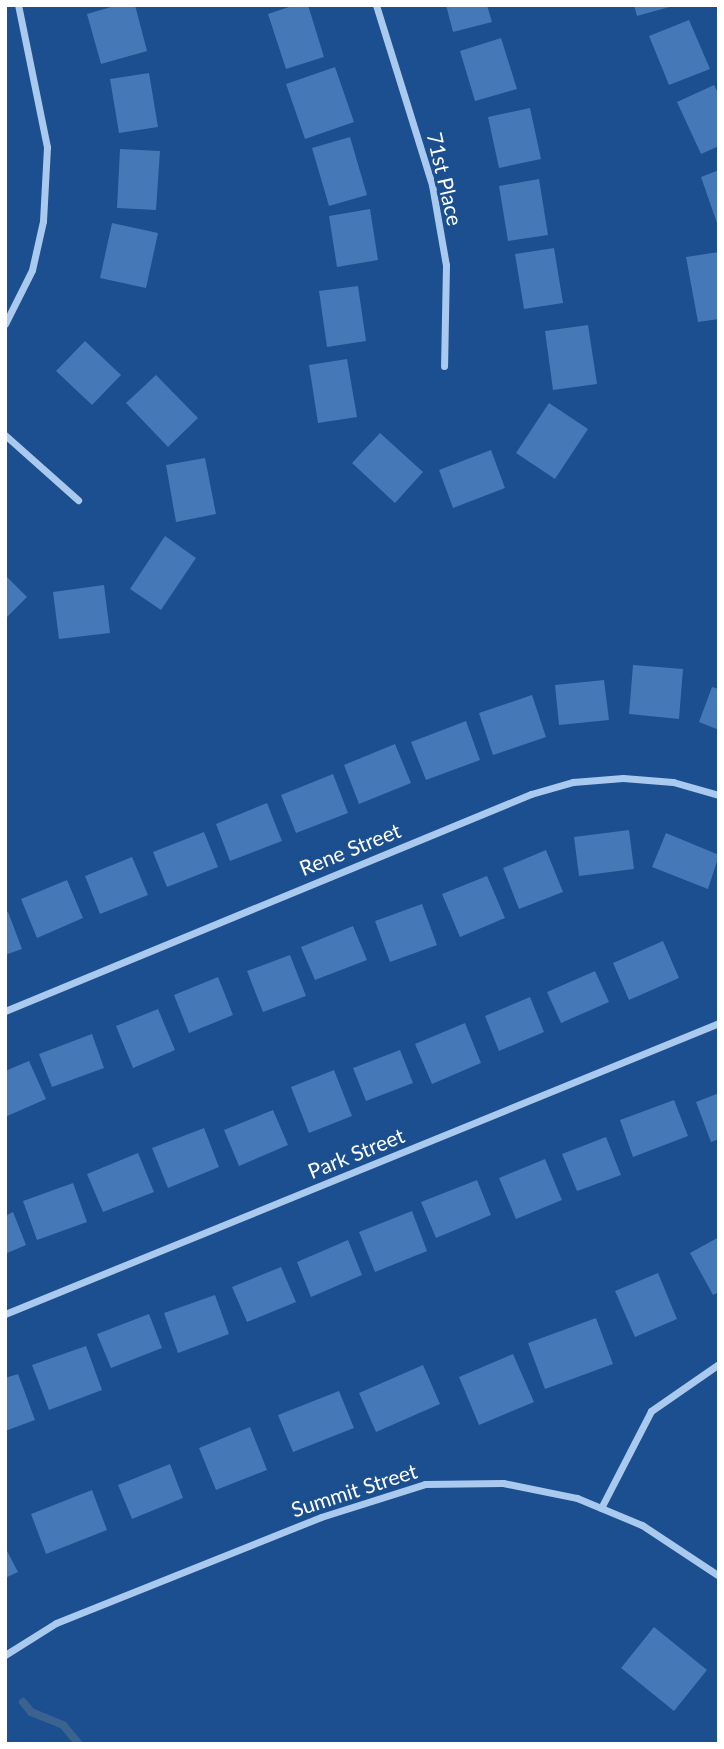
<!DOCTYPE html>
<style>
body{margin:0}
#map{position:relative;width:724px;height:1749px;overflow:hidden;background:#1b4f8f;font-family:Lato,sans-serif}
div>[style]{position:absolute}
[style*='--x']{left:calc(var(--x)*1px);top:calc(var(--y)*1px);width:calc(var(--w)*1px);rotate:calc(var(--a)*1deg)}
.stream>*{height:8px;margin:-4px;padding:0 4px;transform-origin:4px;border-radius:4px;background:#3c6290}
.building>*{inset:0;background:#4478b7}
.street>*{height:7px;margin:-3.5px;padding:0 3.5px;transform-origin:3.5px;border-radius:3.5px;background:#a9c9ee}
span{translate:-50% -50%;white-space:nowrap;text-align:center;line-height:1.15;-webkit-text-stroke:6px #1b4f8f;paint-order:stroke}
.street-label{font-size:21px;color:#fff}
.frame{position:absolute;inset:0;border:7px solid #fff;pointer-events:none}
</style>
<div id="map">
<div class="stream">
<div style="--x:23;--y:1702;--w:13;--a:51"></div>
<div style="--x:31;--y:1712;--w:35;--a:22"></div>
<div style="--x:63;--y:1725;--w:25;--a:50"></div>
</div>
<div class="building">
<div style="clip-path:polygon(118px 5px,135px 5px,147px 51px,101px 64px,87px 14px)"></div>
<div style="clip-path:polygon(295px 5px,308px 5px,324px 57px,286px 69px,268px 14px)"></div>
<div style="clip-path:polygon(446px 5px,487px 5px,492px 22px,453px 32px)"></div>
<div style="clip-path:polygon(634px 5px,673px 5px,673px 6px,637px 16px)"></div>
<div style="clip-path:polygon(689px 20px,710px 69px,669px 85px,649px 36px)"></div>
<div style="clip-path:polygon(501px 38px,517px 89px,475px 101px,460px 51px)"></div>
<div style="clip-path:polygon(335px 67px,354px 122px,305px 139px,286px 84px)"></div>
<div style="clip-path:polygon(149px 73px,158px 127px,119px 133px,110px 79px)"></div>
<div style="clip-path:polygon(714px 85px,719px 95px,719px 146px,701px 154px,677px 102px)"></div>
<div style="clip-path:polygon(530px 108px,541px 159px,499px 168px,488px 117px)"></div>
<div style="clip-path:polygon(350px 137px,367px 195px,329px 206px,312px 148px)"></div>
<div style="clip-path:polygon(120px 149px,160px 151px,156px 210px,117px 208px)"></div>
<div style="clip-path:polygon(719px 170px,719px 226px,718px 226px,701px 177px)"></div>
<div style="clip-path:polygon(539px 179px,548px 235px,508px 241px,499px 186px)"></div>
<div style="clip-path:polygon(370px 209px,378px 260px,337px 267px,329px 216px)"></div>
<div style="clip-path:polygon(112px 223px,158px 233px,146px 288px,100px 278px)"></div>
<div style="clip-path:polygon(554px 248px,563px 303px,524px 309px,515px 254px)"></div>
<div style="clip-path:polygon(719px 252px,719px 319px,698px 322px,686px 257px)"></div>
<div style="clip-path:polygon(358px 286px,366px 341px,327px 347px,319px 291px)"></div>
<div style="clip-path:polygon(588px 325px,597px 384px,553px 390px,545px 331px)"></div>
<div style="clip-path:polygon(85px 341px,121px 375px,92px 405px,56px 371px)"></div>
<div style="clip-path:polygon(347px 359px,357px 417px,318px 423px,309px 365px)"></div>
<div style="clip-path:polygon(156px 375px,198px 418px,168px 447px,126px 403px)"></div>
<div style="clip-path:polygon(549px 403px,588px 429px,555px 479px,516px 453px)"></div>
<div style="clip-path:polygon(380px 433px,423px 472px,395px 503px,352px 463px)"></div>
<div style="clip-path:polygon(491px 450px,505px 488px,453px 508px,439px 470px)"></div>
<div style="clip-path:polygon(205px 458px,216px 514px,176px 522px,166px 465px)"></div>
<div style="clip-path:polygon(165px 536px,196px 558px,161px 610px,130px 589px)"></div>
<div style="clip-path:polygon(5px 575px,27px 597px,5px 619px)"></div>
<div style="clip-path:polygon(104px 585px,110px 633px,59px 639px,53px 592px)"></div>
<div style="clip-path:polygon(633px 665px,683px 669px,679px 719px,629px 714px)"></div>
<div style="clip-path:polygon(604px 680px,609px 720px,559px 725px,555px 685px)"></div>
<div style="clip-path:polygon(712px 687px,719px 689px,719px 730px,699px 722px)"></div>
<div style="clip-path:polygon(532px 695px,546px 737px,493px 755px,479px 713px)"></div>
<div style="clip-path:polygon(466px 721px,480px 760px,426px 780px,411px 742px)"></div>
<div style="clip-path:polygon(395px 744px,411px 783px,359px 804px,344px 765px)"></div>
<div style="clip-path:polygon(333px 774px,348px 813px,296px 833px,281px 795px)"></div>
<div style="clip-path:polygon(267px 803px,282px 841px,230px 861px,216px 824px)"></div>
<div style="clip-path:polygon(629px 830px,634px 869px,579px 876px,574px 837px)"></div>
<div style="clip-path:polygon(204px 832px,218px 867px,167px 887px,153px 852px)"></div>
<div style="clip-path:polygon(666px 833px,719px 855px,708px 889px,652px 867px)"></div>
<div style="clip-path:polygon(546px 850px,563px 892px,519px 909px,503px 868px)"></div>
<div style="clip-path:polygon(132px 857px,148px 895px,100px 914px,85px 876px)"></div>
<div style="clip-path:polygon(487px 876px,505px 918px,460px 937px,442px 894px)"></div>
<div style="clip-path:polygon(67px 880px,83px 918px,37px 938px,21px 899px)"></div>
<div style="clip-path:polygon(422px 904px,437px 945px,390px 962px,375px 921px)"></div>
<div style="clip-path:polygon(8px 912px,22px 949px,5px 955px,5px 913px)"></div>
<div style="clip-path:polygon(353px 926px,367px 960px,315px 980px,301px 947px)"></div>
<div style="clip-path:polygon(663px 941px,679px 978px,629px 1000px,613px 963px)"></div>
<div style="clip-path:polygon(290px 955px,306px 996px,263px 1012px,247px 971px)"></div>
<div style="clip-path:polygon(595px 971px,609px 1002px,561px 1023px,547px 992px)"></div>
<div style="clip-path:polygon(218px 977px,233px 1015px,189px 1033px,174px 995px)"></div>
<div style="clip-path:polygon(530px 997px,544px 1032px,499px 1051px,485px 1016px)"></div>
<div style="clip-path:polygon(158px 1009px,175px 1050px,133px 1068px,116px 1026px)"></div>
<div style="clip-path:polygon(465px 1023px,481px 1063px,432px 1084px,415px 1044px)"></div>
<div style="clip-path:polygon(92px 1034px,104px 1068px,52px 1087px,39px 1054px)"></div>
<div style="clip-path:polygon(400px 1050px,413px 1083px,366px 1101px,353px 1068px)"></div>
<div style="clip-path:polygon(29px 1061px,46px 1099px,5px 1117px,5px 1071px)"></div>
<div style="clip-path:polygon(334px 1070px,352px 1116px,309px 1133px,291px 1087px)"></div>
<div style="clip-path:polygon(719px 1093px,719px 1139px,711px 1142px,696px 1102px)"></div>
<div style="clip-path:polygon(674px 1100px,688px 1136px,633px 1157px,620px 1120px)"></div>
<div style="clip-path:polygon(273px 1110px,288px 1145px,239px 1166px,224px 1130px)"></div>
<div style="clip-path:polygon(204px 1128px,219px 1167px,168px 1188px,152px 1148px)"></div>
<div style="clip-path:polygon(606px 1137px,621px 1175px,577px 1191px,562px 1154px)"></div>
<div style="clip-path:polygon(138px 1153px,154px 1192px,103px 1212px,87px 1174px)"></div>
<div style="clip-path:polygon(545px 1159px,562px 1200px,516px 1219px,499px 1178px)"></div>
<div style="clip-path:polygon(477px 1180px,491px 1215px,436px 1238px,421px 1202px)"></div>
<div style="clip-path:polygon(73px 1183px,87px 1222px,37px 1240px,23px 1201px)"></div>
<div style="clip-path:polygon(412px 1211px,427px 1251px,375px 1272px,359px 1232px)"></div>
<div style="clip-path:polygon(13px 1212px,26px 1245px,5px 1254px,5px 1216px)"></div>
<div style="clip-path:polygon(719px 1237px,719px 1292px,713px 1295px,690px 1253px)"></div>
<div style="clip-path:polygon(348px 1240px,362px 1275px,311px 1297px,297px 1262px)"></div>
<div style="clip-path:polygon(281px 1267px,296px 1302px,247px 1322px,232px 1287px)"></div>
<div style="clip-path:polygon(658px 1273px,677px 1319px,635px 1337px,615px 1291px)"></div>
<div style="clip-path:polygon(215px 1295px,229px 1334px,178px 1353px,164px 1313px)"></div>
<div style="clip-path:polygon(149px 1314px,162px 1348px,111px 1368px,97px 1334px)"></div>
<div style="clip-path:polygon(596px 1318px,613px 1364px,545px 1389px,528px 1343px)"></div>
<div style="clip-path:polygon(86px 1346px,102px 1390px,49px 1410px,32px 1365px)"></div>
<div style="clip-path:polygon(513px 1354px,534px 1402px,479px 1425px,459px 1377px)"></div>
<div style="clip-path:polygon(423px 1365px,440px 1404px,376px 1432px,359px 1393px)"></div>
<div style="clip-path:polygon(18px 1374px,35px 1420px,5px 1431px,5px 1378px)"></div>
<div style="clip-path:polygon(339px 1391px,354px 1428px,293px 1452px,278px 1415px)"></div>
<div style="clip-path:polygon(250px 1427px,267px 1470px,216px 1490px,199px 1448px)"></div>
<div style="clip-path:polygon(170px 1464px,183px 1498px,132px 1519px,118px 1485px)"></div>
<div style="clip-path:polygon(92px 1490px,107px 1530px,46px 1554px,31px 1514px)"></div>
<div style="clip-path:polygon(5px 1547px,18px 1572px,5px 1578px)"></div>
<div style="clip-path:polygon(654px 1627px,707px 1670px,674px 1711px,621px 1668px)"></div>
</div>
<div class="street">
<div style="--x:376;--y:5;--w:189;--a:72.7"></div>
<div style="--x:432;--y:185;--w:81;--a:80.1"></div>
<div style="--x:446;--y:265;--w:101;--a:91.1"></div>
<div style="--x:5;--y:324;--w:60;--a:-63.4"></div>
<div style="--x:32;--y:270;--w:50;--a:-77.3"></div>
<div style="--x:43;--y:221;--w:74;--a:-86.9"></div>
<div style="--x:47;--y:147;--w:145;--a:-101.5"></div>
<div style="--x:5;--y:435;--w:98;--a:41.7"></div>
<div style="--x:5;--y:1011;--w:569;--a:-22.42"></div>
<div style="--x:531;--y:794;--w:44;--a:-15.9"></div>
<div style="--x:573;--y:782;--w:50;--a:-4.6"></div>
<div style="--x:623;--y:778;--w:50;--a:4.6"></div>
<div style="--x:673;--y:782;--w:48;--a:15.8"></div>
<div style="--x:5;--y:1314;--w:771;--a:-22.17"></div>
<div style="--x:601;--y:1508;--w:109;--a:-62.7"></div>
<div style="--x:651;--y:1411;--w:83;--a:-34.7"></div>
<div style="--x:5;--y:1655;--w:60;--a:-32.1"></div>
<div style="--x:56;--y:1623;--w:285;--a:-21.8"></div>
<div style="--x:321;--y:1517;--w:109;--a:-17.6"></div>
<div style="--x:425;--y:1484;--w:78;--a:-0.7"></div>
<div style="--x:503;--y:1483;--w:76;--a:11.5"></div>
<div style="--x:577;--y:1498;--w:70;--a:22.6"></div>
<div style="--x:642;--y:1525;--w:92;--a:33.5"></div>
</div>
<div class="street-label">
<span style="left:445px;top:179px;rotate:77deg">71st Place</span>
<span style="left:350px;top:849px;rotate:-22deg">Rene Street</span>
<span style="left:356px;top:1153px;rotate:-22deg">Park Street</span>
<span style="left:354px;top:1490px;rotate:-18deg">Summit Street</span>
</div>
<div class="frame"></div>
</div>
